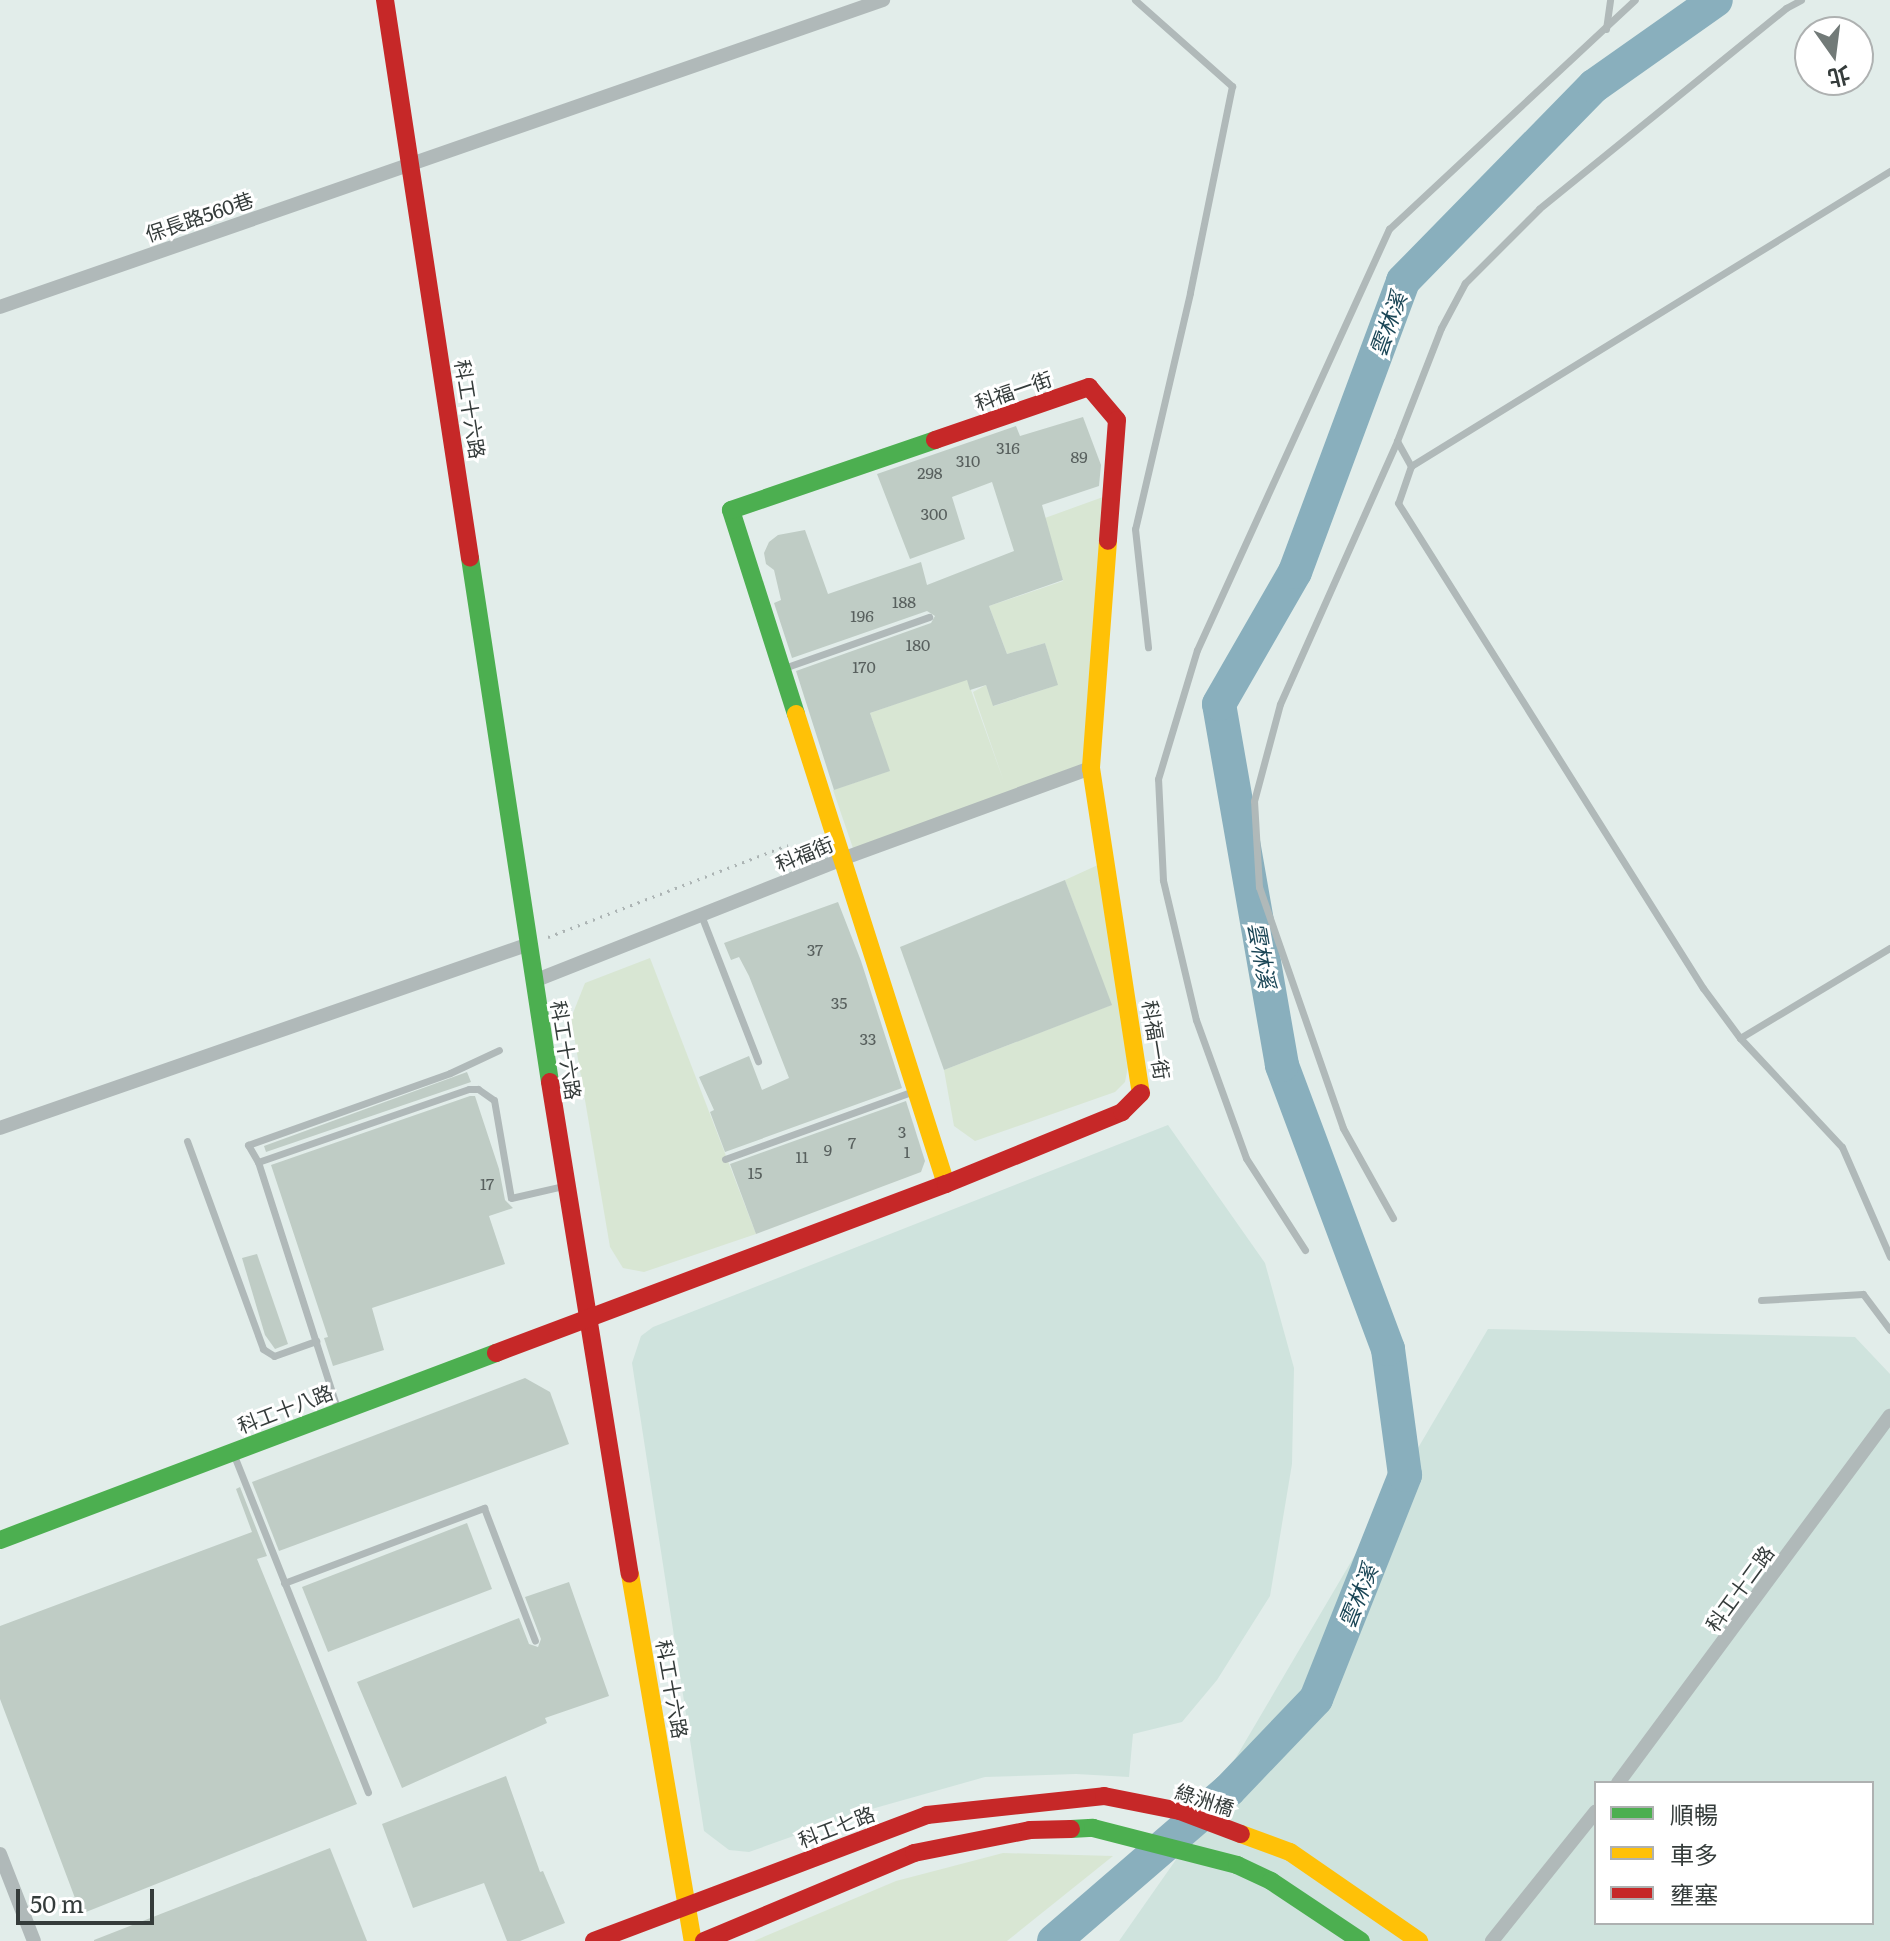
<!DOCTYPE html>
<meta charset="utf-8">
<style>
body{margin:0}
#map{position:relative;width:1890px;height:1941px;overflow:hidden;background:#e2edea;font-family:Literata,"Noto Sans TC",serif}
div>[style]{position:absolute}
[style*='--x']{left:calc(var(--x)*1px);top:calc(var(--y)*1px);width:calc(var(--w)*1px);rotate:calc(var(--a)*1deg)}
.built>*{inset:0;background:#cfe3dd}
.green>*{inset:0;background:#d8e6d3}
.river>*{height:34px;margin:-17px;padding:0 17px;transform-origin:17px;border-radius:17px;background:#89afbd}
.building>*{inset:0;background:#bfccc5}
.path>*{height:3px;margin-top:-1.5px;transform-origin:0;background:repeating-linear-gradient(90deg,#acb4b4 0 2px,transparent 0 8px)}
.lane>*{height:7px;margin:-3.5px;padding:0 3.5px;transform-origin:3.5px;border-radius:3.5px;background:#b0b9b9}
.street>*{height:14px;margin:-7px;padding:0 7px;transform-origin:7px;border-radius:7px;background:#b0b9b9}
.fast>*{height:18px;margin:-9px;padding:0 9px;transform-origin:9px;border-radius:9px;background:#4caf50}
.slow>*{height:18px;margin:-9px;padding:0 9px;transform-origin:9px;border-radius:9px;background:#ffc107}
.jam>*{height:18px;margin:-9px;padding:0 9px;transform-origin:9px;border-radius:9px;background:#c62828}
span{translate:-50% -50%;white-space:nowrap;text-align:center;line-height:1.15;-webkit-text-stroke:6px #fff;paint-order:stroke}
.number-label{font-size:16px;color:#58605e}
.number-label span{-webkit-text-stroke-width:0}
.street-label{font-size:20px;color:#353c3b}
.water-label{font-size:22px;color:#1b4656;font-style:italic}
.legend{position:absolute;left:1594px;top:1781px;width:280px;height:144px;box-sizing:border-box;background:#fff;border:2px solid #aeb1b1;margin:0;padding:10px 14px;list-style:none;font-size:24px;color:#353c3b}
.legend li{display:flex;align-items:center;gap:16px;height:40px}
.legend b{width:40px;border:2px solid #aeb1b1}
.north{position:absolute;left:1794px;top:16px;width:80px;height:80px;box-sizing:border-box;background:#fff;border:2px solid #aeb1b1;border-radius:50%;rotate:166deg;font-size:22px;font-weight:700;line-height:32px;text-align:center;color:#353c3b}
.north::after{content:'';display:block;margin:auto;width:28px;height:36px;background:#727a78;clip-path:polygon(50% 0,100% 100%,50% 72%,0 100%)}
.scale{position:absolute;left:16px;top:1889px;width:138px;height:36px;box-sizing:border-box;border:4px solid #353c3b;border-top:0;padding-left:10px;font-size:24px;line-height:28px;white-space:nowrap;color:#353c3b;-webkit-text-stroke:6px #fff;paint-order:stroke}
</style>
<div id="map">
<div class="built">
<div style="clip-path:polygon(1168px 1125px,1265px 1263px,1294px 1368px,1292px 1464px,1270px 1596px,1217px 1680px,1182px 1722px,1133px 1734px,1129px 1777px,1076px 1774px,985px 1777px,861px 1812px,749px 1852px,729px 1850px,704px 1831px,632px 1363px,641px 1336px,653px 1327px)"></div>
<div style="clip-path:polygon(evenodd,1488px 1329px,1855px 1337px,1890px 1374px,1890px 1941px,1119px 1941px,1175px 1861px,1488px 1329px,1596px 1783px,1872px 1783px,1872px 1923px,1596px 1923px,1596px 1783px)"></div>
</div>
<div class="green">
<div style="clip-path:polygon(1103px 497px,1091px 768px,855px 854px,833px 790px,889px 771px,870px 713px,967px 679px,1004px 782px,973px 692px,986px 685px,994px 706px,1057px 685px,1045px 643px,1007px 654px,989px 606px,1063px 581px,1045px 518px)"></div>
<div style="clip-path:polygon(1100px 864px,1132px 1047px,1125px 1082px,1115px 1092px,975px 1141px,954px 1126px,944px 1070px,1111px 1005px,1065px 880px)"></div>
<div style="clip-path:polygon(650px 958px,756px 1234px,644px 1272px,623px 1268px,610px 1247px,571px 1018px,585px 983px)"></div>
<div style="clip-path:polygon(1003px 1853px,1113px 1856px,1007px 1941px,754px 1941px,896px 1881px)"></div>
</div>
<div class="river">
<div style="--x:1054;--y:1941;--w:231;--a:-40.8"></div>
<div style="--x:1229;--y:1790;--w:126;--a:-46.3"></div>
<div style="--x:1316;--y:1699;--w:241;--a:-68.3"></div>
<div style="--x:1405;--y:1475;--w:127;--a:-97.7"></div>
<div style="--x:1388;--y:1349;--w:303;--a:-110.5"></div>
<div style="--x:1282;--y:1065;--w:366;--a:-99.9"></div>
<div style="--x:1219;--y:704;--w:152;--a:-60.1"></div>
<div style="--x:1295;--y:572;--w:310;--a:-69.6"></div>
<div style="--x:1403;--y:281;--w:273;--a:-45.6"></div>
<div style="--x:1594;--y:86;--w:149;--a:-35.2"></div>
</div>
<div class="building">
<div style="clip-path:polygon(1083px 417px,1101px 465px,1099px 486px,1042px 505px,1063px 580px,989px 606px,1007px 654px,1045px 643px,1058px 685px,993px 706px,986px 685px,970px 690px,967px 680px,870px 713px,890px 771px,834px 790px,796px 671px,931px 623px,935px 616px,927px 611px,792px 658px,774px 603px,781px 600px,774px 570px,766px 564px,764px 553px,769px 542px,778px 535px,805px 530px,828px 594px,921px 562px,927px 585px,1014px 551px,992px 482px,952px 497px,965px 539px,910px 559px,877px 474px,1016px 426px,1020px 436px)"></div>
<div style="clip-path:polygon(1065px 880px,1112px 1005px,944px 1070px,900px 947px)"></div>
<div style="clip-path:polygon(838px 902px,861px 961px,902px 1088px,725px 1152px,710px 1112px,714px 1110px,699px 1077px,749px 1056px,762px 1090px,789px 1078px,749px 976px,739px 957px,731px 960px,724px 943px)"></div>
<div style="clip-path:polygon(467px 1072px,471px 1082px,266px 1152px,264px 1146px)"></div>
<div style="clip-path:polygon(470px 1096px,475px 1096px,499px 1169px,505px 1200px,513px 1208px,489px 1216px,505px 1264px,372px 1308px,384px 1350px,333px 1366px,324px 1338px,328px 1337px,271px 1165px)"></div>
<div style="clip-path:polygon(906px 1101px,925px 1161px,921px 1172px,756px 1234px,730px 1164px)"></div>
<div style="clip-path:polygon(257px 1254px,288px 1344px,275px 1349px,265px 1335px,242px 1258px)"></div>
<div style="clip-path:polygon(525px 1378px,550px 1392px,569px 1444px,279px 1551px,252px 1482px)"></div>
<div style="clip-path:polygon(240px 1487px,267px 1556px,257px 1559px,357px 1804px,81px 1914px,0 1699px,0 1626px,252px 1532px,236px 1489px)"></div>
<div style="clip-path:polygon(467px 1523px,492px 1589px,328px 1652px,302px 1587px)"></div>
<div style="clip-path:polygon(569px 1582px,609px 1696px,545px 1718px,547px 1723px,402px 1788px,357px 1682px,519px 1618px,529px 1644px,538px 1647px,541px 1639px,525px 1597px)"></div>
<div style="clip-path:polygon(506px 1776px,540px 1872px,543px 1871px,565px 1923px,520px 1941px,507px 1941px,484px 1883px,413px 1908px,382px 1824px)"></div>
<div style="clip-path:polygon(330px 1848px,367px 1941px,94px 1941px,94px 1940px)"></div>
</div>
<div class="path">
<div style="--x:548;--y:937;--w:257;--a:-21"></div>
</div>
<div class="lane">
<div style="--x:1135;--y:0;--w:130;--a:41.6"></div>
<div style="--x:1232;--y:86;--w:211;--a:101.5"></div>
<div style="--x:1190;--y:293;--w:242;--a:103.1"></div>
<div style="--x:1135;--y:529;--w:119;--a:83.7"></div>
<div style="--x:1801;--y:0;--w:17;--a:152"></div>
<div style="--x:1786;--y:8;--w:318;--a:140.9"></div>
<div style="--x:1539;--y:209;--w:105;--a:135"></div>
<div style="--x:1465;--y:283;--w:51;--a:118.1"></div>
<div style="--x:1441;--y:328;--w:121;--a:111.3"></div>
<div style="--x:1397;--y:441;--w:29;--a:61"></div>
<div style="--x:1411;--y:466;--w:39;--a:109"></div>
<div style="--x:1398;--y:503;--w:573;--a:57.84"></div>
<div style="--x:1703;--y:988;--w:62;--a:53.5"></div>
<div style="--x:1740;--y:1038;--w:149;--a:46.9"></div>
<div style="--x:1842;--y:1147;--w:120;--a:66.4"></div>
<div style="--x:1606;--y:29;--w:29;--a:-82"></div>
<div style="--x:1411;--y:466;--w:563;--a:-31.63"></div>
<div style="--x:784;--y:668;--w:154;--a:-19.4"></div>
<div style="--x:701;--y:915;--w:157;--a:68.7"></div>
<div style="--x:1740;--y:1038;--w:175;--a:-31"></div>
<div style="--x:187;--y:1141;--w:221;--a:69.9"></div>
<div style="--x:263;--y:1349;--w:13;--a:32"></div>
<div style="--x:274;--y:1356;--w:45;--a:-19.7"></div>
<div style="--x:725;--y:1159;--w:201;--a:-19.8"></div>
<div style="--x:258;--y:1162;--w:223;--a:-19.1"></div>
<div style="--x:469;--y:1089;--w:9;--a:0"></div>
<div style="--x:478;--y:1089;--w:19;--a:35"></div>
<div style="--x:494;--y:1100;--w:99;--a:80.2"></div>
<div style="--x:511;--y:1198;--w:53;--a:-13"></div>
<div style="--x:1393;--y:1218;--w:103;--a:-119.1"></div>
<div style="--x:1343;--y:1128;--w:255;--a:-109.2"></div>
<div style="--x:1259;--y:887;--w:86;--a:-93.3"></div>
<div style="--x:1254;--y:801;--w:100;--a:-75"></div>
<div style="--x:1280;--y:704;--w:288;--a:-66"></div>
<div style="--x:1305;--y:1250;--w:109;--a:-122.7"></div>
<div style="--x:1246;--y:1158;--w:147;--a:-109.9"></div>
<div style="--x:1196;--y:1020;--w:144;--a:-103.3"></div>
<div style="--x:1163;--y:880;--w:101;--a:-92.8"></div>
<div style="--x:1158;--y:779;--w:135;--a:-73.2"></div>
<div style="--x:1197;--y:650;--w:463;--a:-65.5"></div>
<div style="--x:1389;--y:229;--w:336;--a:-43"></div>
<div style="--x:1761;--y:1300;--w:102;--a:-3.4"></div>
<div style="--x:1863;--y:1294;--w:45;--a:53.1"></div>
<div style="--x:338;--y:1411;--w:262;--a:-107.8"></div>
<div style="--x:258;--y:1162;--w:20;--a:-120"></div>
<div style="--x:248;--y:1145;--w:214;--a:-19.6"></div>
<div style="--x:450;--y:1073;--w:54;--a:-25.1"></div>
<div style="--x:233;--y:1453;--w:365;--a:68.3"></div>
<div style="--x:284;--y:1583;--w:214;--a:-20.6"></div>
<div style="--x:484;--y:1508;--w:142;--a:69"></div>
</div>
<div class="street">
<div style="--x:0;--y:307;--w:935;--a:-19.17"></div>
<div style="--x:534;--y:981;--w:331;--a:-21.6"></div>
<div style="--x:842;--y:859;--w:265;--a:-20.1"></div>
<div style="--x:0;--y:1128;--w:560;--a:-19.18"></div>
<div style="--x:1618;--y:1783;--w:457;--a:-53.5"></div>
<div style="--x:0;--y:1854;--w:93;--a:68.7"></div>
<div style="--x:1492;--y:1941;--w:166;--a:-51.3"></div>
</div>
<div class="fast">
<div style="--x:470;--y:558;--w:530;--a:81.32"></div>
<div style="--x:796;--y:714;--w:214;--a:-107.7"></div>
<div style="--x:731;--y:510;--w:216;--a:-18.9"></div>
<div style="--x:0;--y:1540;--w:530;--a:-20.66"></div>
<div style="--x:1071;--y:1829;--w:22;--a:-3"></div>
<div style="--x:1093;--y:1828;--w:149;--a:14.4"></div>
<div style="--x:1237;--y:1865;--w:38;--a:25"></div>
<div style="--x:1271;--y:1881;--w:108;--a:33.7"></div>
</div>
<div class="slow">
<div style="--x:1108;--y:541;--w:228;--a:94.3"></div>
<div style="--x:1091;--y:768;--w:329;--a:81.3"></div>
<div style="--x:796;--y:714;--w:493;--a:72.3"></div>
<div style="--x:630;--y:1574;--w:372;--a:80.3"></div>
<div style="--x:1241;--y:1834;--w:52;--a:20.2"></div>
<div style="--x:1290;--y:1852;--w:157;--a:34.6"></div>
</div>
<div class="jam">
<div style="--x:385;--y:0;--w:564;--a:81.34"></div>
<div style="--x:935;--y:440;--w:163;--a:-19"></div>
<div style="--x:1089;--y:387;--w:43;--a:49.7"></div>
<div style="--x:1117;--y:420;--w:121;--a:94.3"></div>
<div style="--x:550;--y:1082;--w:498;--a:80.8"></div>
<div style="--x:496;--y:1353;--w:481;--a:-20.6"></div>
<div style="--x:946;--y:1184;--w:190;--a:-22.2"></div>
<div style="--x:1122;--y:1112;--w:27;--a:-45"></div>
<div style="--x:594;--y:1941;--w:356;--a:-20.7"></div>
<div style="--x:927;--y:1815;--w:178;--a:-6.1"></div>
<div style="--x:1104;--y:1796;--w:77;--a:11.2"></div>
<div style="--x:1180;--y:1811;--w:65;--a:20.7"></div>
<div style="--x:704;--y:1941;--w:228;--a:-22.7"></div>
<div style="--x:914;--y:1853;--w:118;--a:-11.2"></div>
<div style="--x:1030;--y:1830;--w:41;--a:-1.4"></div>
</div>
<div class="number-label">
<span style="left:1008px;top:447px">316</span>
<span style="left:1079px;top:456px">89</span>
<span style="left:968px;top:460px">310</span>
<span style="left:930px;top:472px">298</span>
<span style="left:934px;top:513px">300</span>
<span style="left:904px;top:601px">188</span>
<span style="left:862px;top:615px">196</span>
<span style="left:918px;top:644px">180</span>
<span style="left:864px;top:666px">170</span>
<span style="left:815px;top:949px">37</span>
<span style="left:839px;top:1002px">35</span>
<span style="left:868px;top:1038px">33</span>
<span style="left:902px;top:1131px">3</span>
<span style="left:852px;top:1142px">7</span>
<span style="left:828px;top:1149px">9</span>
<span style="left:907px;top:1151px">1</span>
<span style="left:802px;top:1156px">11</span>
<span style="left:755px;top:1172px">15</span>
<span style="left:487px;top:1183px">17</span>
</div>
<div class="street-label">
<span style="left:199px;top:216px;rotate:-19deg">保長路560巷</span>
<span style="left:1013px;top:390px;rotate:-19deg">科福一街</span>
<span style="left:471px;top:409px;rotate:81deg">科工十六路</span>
<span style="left:804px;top:853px;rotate:-22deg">科福街</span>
<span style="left:1157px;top:1040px;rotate:81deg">科福一街</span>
<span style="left:567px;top:1050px;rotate:81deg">科工十六路</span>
<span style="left:285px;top:1408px;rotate:-21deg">科工十八路</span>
<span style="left:1739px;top:1588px;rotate:-54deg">科工十二路</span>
<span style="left:673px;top:1689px;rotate:80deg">科工十六路</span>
<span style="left:1205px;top:1799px;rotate:18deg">綠洲橋</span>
<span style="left:836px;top:1826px;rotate:-21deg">科工七路</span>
</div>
<div class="water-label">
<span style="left:1387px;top:324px;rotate:-70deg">雲林溪</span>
<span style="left:1263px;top:955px;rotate:80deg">雲林溪</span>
<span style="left:1357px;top:1596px;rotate:-68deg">雲林溪</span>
</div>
<ul class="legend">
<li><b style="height:10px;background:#4caf50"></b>順暢</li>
<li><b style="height:10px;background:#ffc107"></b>車多</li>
<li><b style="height:10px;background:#c62828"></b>壅塞</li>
</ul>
<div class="north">北</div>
<div class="scale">50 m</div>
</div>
